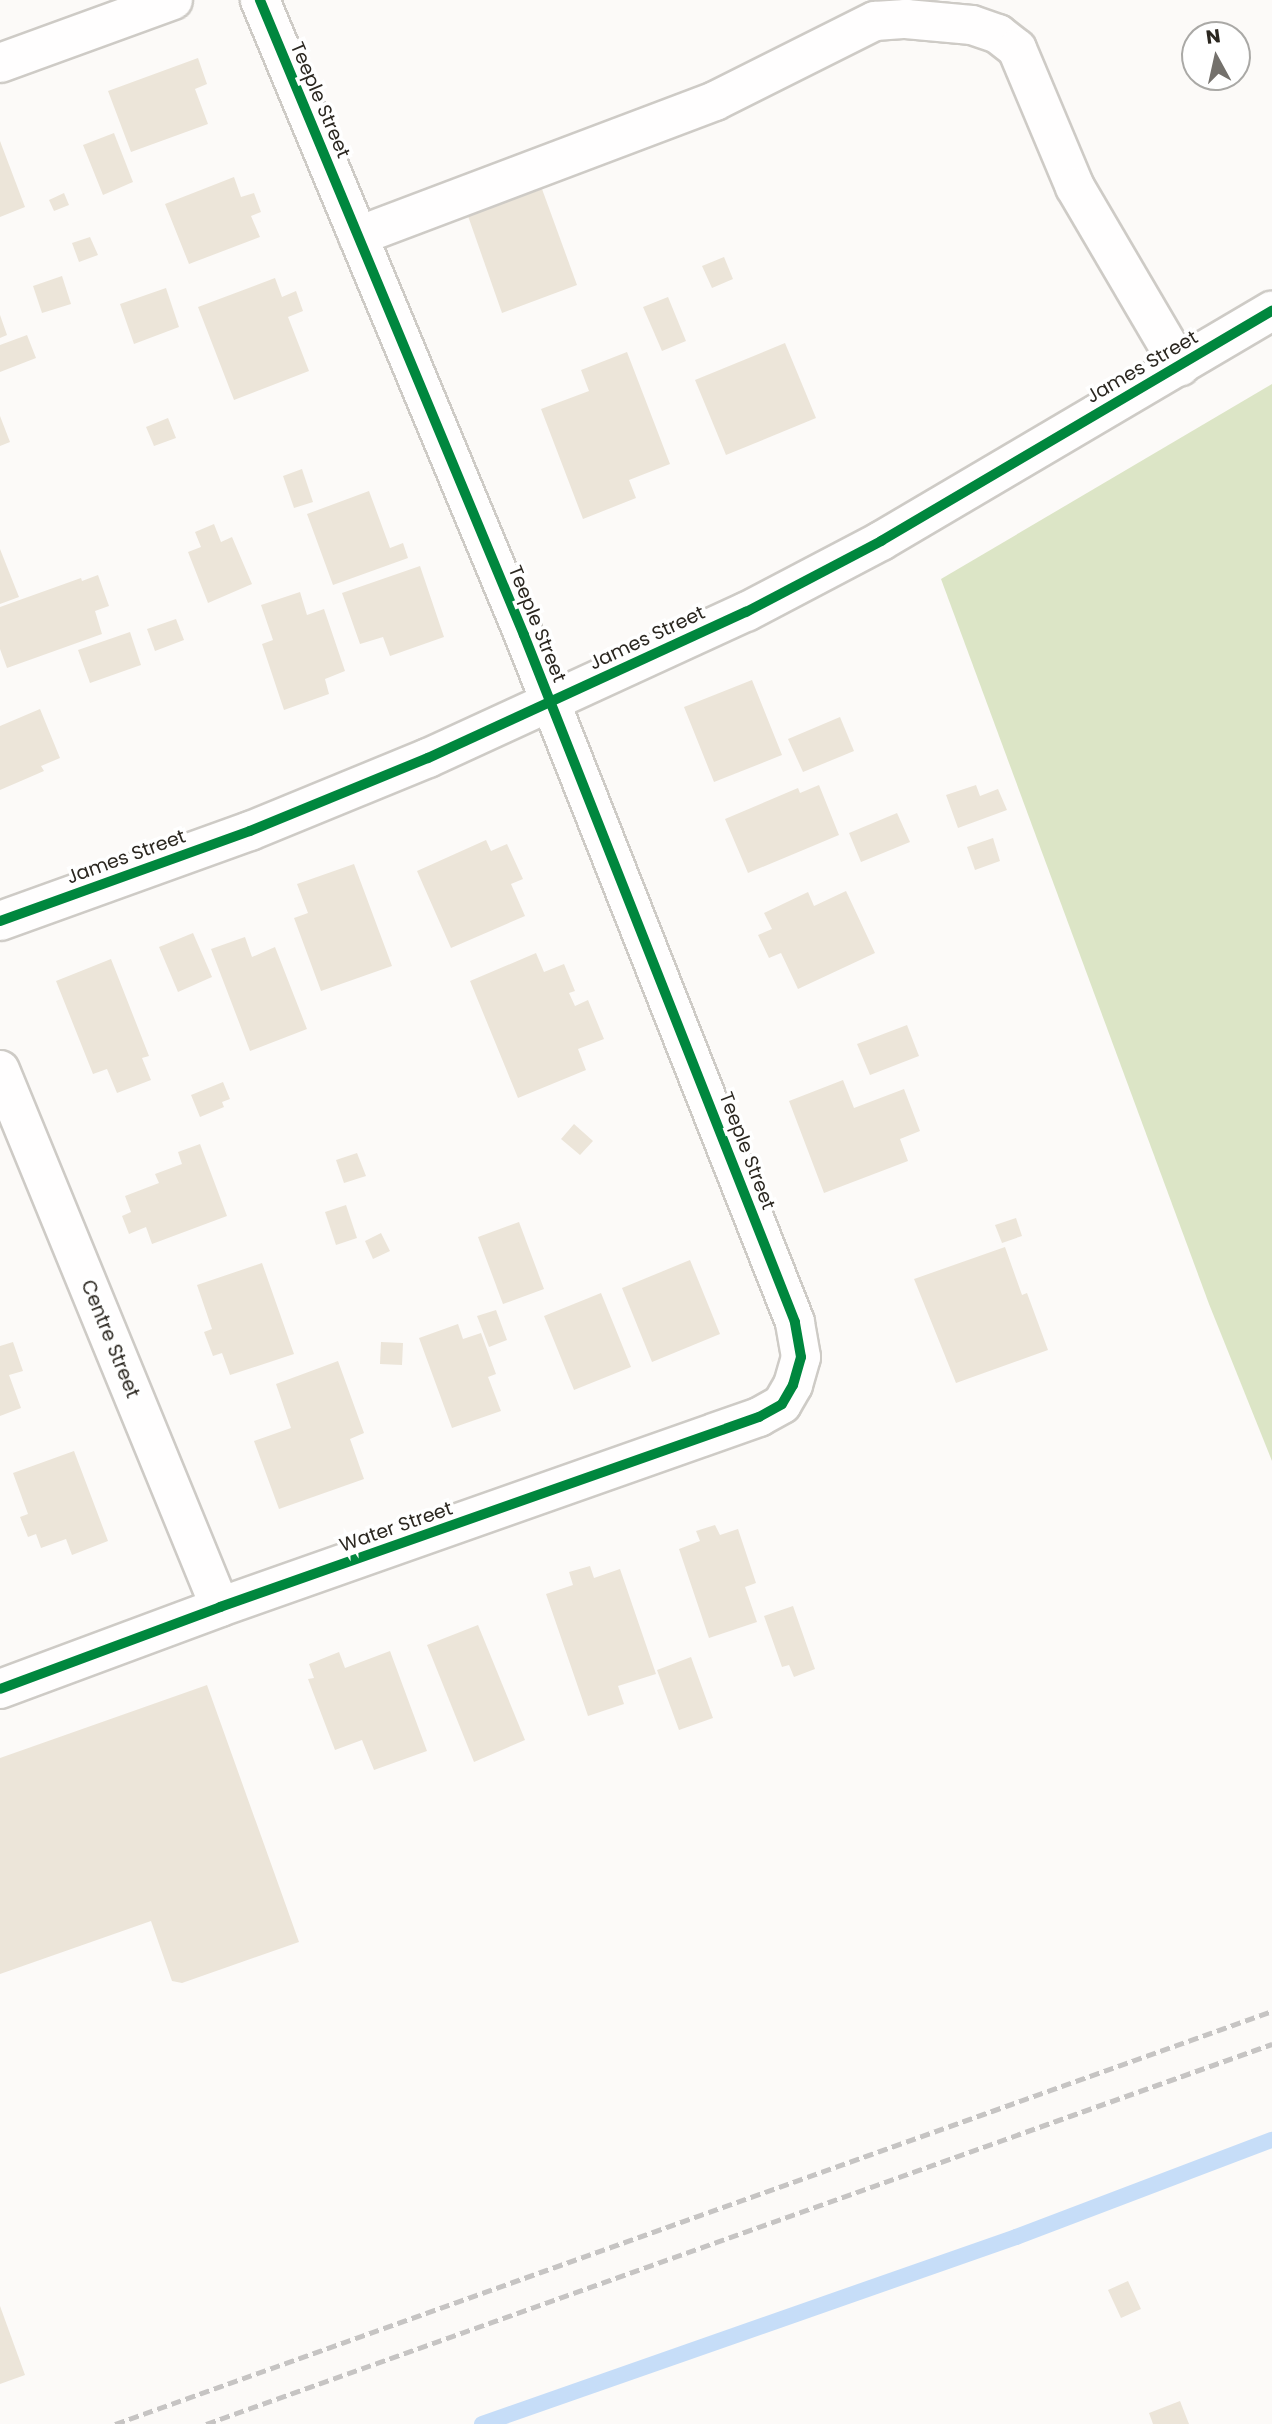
<!DOCTYPE html>
<style>
body{margin:0}
#map{position:relative;width:1272px;height:2424px;overflow:hidden;background:#fcfaf8;font-family:Poppins,sans-serif}
div>[style]{position:absolute}
[style*='--x']{left:calc(var(--x)*1px);top:calc(var(--y)*1px);width:calc(var(--w)*1px);rotate:calc(var(--a)*1deg)}
.green>*{inset:0;background:#dce5c6}
.stream>*{height:16px;margin:-8px;padding:0 8px;transform-origin:8px;border-radius:8px;background:#c6ddf8}
.building>*{inset:0;background:#ece5d9}
.roads{filter:drop-shadow(2px 0 #cecbc6) drop-shadow(-2px 0 #cecbc6) drop-shadow(0 2px #cecbc6) drop-shadow(0 -2px #cecbc6)}
.minor>*{height:38px;margin:-19px;padding:0 19px;transform-origin:19px;border-radius:19px;background:#fffefe}
.rail>*{height:5px;margin-top:-2.5px;transform-origin:0;background:repeating-linear-gradient(90deg,#c6c4c3 0 10px,transparent 0 15px)}
.cycleway>*{height:10px;margin:-5px;padding:0 5px;transform-origin:5px;border-radius:5px;background:#00873e}
span{translate:-50% -50%;white-space:nowrap;text-align:center;line-height:1.15;-webkit-text-stroke:7px #fff;paint-order:stroke}
.street-label{font-size:19px;color:#2b2720}
.north{position:absolute;left:1181px;top:21px;width:70px;height:70px;box-sizing:border-box;background:#fff;border:2px solid #aaa9a6;border-radius:50%;rotate:352deg;font-size:19px;font-weight:700;line-height:28px;text-align:center;color:#2b2720}
.north::after{content:'';display:block;margin:auto;width:24px;height:32px;background:#74716c;clip-path:polygon(50% 0,100% 100%,50% 72%,0 100%)}
</style>
<div id="map">
<div class="green">
<div style="clip-path:polygon(1272px 384px,1272px 1461px,1209px 1304px,941px 579px)"></div>
</div>
<div class="stream">
<div style="--x:482;--y:2424;--w:566;--a:-19.3"></div>
<div style="--x:1016;--y:2237;--w:274;--a:-20.8"></div>
</div>
<div class="building">
<div style="clip-path:polygon(198px 58px,207px 84px,195px 89px,208px 124px,131px 152px,108px 91px)"></div>
<div style="clip-path:polygon(114px 133px,133px 182px,103px 195px,83px 145px)"></div>
<div style="clip-path:polygon(0 141px,25px 207px,0 217px)"></div>
<div style="clip-path:polygon(234px 177px,241px 197px,254px 193px,261px 212px,251px 216px,260px 237px,189px 264px,165px 204px)"></div>
<div style="clip-path:polygon(542px 189px,577px 285px,502px 313px,468px 216px)"></div>
<div style="clip-path:polygon(64px 193px,69px 205px,54px 211px,49px 200px)"></div>
<div style="clip-path:polygon(90px 237px,98px 255px,79px 262px,72px 243px)"></div>
<div style="clip-path:polygon(724px 257px,733px 279px,712px 288px,702px 266px)"></div>
<div style="clip-path:polygon(62px 276px,71px 304px,42px 313px,33px 286px)"></div>
<div style="clip-path:polygon(275px 278px,282px 297px,296px 291px,303px 311px,288px 317px,309px 371px,234px 400px,198px 307px)"></div>
<div style="clip-path:polygon(166px 288px,179px 327px,134px 344px,120px 304px)"></div>
<div style="clip-path:polygon(668px 297px,686px 341px,662px 351px,643px 307px)"></div>
<div style="clip-path:polygon(0 315px,7px 335px,0 338px)"></div>
<div style="clip-path:polygon(27px 335px,36px 358px,0 372px,0 345px)"></div>
<div style="clip-path:polygon(785px 343px,816px 418px,726px 455px,695px 380px)"></div>
<div style="clip-path:polygon(627px 352px,670px 464px,629px 480px,636px 498px,583px 519px,541px 409px,589px 391px,581px 370px)"></div>
<div style="clip-path:polygon(0 416px,10px 442px,0 446px)"></div>
<div style="clip-path:polygon(168px 418px,176px 438px,154px 446px,146px 427px)"></div>
<div style="clip-path:polygon(302px 469px,313px 502px,294px 508px,283px 476px)"></div>
<div style="clip-path:polygon(369px 491px,390px 548px,403px 543px,408px 558px,333px 585px,307px 514px)"></div>
<div style="clip-path:polygon(214px 524px,221px 542px,232px 537px,252px 584px,208px 603px,188px 552px,201px 547px,195px 532px)"></div>
<div style="clip-path:polygon(0 549px,19px 597px,0 604px)"></div>
<div style="clip-path:polygon(420px 566px,444px 637px,390px 656px,383px 637px,360px 644px,342px 593px)"></div>
<div style="clip-path:polygon(98px 575px,109px 606px,95px 611px,102px 634px,7px 668px,0 649px,0 607px,81px 578px,82px 581px)"></div>
<div style="clip-path:polygon(300px 592px,307px 615px,324px 609px,345px 671px,325px 679px,329px 694px,284px 710px,262px 644px,273px 640px,261px 605px)"></div>
<div style="clip-path:polygon(176px 619px,184px 640px,155px 651px,147px 629px)"></div>
<div style="clip-path:polygon(130px 632px,141px 665px,90px 683px,78px 650px)"></div>
<div style="clip-path:polygon(752px 680px,782px 755px,714px 782px,684px 707px)"></div>
<div style="clip-path:polygon(40px 709px,60px 758px,41px 766px,44px 771px,0 790px,0 726px)"></div>
<div style="clip-path:polygon(840px 717px,854px 751px,803px 772px,788px 739px)"></div>
<div style="clip-path:polygon(819px 785px,839px 835px,748px 873px,725px 819px,798px 788px,800px 793px)"></div>
<div style="clip-path:polygon(976px 785px,980px 796px,998px 789px,1007px 810px,958px 828px,946px 795px)"></div>
<div style="clip-path:polygon(897px 813px,910px 842px,861px 862px,849px 833px)"></div>
<div style="clip-path:polygon(993px 838px,1000px 861px,975px 870px,967px 847px)"></div>
<div style="clip-path:polygon(486px 840px,491px 851px,507px 844px,523px 879px,511px 884px,525px 916px,451px 948px,417px 871px)"></div>
<div style="clip-path:polygon(354px 864px,392px 966px,321px 991px,294px 918px,308px 913px,297px 884px)"></div>
<div style="clip-path:polygon(846px 891px,875px 953px,798px 989px,781px 953px,769px 958px,758px 935px,772px 929px,764px 913px,808px 892px,814px 906px)"></div>
<div style="clip-path:polygon(193px 933px,212px 977px,178px 992px,159px 947px)"></div>
<div style="clip-path:polygon(245px 937px,252px 957px,275px 947px,307px 1029px,250px 1051px,211px 949px)"></div>
<div style="clip-path:polygon(536px 953px,544px 972px,564px 964px,575px 991px,569px 993px,575px 1006px,588px 1000px,604px 1039px,578px 1049px,586px 1070px,518px 1098px,470px 981px)"></div>
<div style="clip-path:polygon(111px 959px,149px 1056px,142px 1058px,151px 1080px,117px 1093px,107px 1069px,93px 1074px,56px 981px)"></div>
<div style="clip-path:polygon(907px 1025px,919px 1056px,870px 1075px,857px 1044px)"></div>
<div style="clip-path:polygon(843px 1080px,854px 1108px,904px 1089px,920px 1131px,900px 1139px,908px 1161px,824px 1193px,789px 1101px)"></div>
<div style="clip-path:polygon(223px 1082px,230px 1099px,222px 1102px,224px 1107px,200px 1117px,191px 1095px)"></div>
<div style="clip-path:polygon(574px 1124px,593px 1141px,580px 1155px,561px 1139px)"></div>
<div style="clip-path:polygon(200px 1144px,227px 1216px,152px 1244px,146px 1227px,129px 1234px,122px 1216px,131px 1212px,125px 1196px,159px 1183px,155px 1174px,182px 1164px,178px 1152px)"></div>
<div style="clip-path:polygon(357px 1153px,366px 1176px,344px 1183px,336px 1160px)"></div>
<div style="clip-path:polygon(346px 1205px,357px 1238px,336px 1245px,325px 1212px)"></div>
<div style="clip-path:polygon(1016px 1218px,1022px 1236px,1002px 1243px,995px 1225px)"></div>
<div style="clip-path:polygon(519px 1222px,544px 1289px,503px 1304px,478px 1237px)"></div>
<div style="clip-path:polygon(381px 1233px,390px 1251px,373px 1259px,365px 1241px)"></div>
<div style="clip-path:polygon(1005px 1247px,1022px 1295px,1027px 1293px,1048px 1350px,956px 1383px,914px 1279px)"></div>
<div style="clip-path:polygon(690px 1260px,720px 1334px,652px 1362px,622px 1288px)"></div>
<div style="clip-path:polygon(262px 1263px,294px 1354px,230px 1375px,222px 1353px,213px 1356px,204px 1332px,212px 1329px,197px 1285px)"></div>
<div style="clip-path:polygon(601px 1293px,631px 1367px,574px 1390px,544px 1316px)"></div>
<div style="clip-path:polygon(496px 1310px,507px 1340px,489px 1347px,477px 1316px)"></div>
<div style="clip-path:polygon(458px 1324px,463px 1339px,481px 1333px,496px 1374px,488px 1377px,501px 1411px,452px 1428px,419px 1338px)"></div>
<div style="clip-path:polygon(13px 1342px,23px 1371px,9px 1375px,21px 1408px,0 1416px,0 1346px)"></div>
<div style="clip-path:polygon(381px 1342px,403px 1343px,402px 1365px,380px 1364px)"></div>
<div style="clip-path:polygon(338px 1361px,364px 1433px,350px 1439px,364px 1479px,279px 1509px,254px 1441px,291px 1428px,276px 1384px)"></div>
<div style="clip-path:polygon(74px 1451px,108px 1541px,72px 1555px,66px 1539px,41px 1548px,36px 1534px,28px 1537px,20px 1517px,28px 1514px,13px 1473px)"></div>
<div style="clip-path:polygon(715px 1525px,720px 1535px,738px 1529px,756px 1583px,745px 1587px,757px 1622px,709px 1638px,679px 1549px,700px 1541px,696px 1531px)"></div>
<div style="clip-path:polygon(590px 1566px,594px 1578px,620px 1569px,656px 1674px,618px 1686px,624px 1704px,588px 1716px,546px 1594px,573px 1585px,569px 1572px)"></div>
<div style="clip-path:polygon(793px 1606px,815px 1669px,794px 1677px,789px 1665px,782px 1667px,764px 1616px)"></div>
<div style="clip-path:polygon(478px 1625px,525px 1740px,474px 1762px,427px 1645px)"></div>
<div style="clip-path:polygon(390px 1651px,427px 1751px,374px 1770px,362px 1740px,335px 1750px,308px 1679px,314px 1678px,309px 1664px,339px 1652px,345px 1668px)"></div>
<div style="clip-path:polygon(691px 1657px,713px 1718px,679px 1730px,657px 1670px)"></div>
<div style="clip-path:polygon(207px 1685px,299px 1942px,182px 1983px,172px 1981px,151px 1921px,0 1974px,0 1758px)"></div>
<div style="clip-path:polygon(1128px 2281px,1141px 2309px,1121px 2318px,1108px 2290px)"></div>
<div style="clip-path:polygon(0 2306px,25px 2375px,0 2384px)"></div>
<div style="clip-path:polygon(1180px 2401px,1189px 2424px,1153px 2424px,1149px 2413px)"></div>
</div>
<div class="roads">
<div class="minor">
<div style="--x:0;--y:63;--w:184;--a:-20"></div>
<div style="--x:358;--y:236;--w:382;--a:-20.7"></div>
<div style="--x:715;--y:101;--w:179;--a:-26.6"></div>
<div style="--x:875;--y:21;--w:31;--a:-4"></div>
<div style="--x:906;--y:19;--w:66;--a:5.2"></div>
<div style="--x:972;--y:25;--w:28;--a:19"></div>
<div style="--x:998;--y:34;--w:24;--a:38"></div>
<div style="--x:1017;--y:49;--w:150;--a:67.2"></div>
<div style="--x:1075;--y:187;--w:208;--a:59.6"></div>
<div style="--x:0;--y:921;--w:266;--a:-19.8"></div>
<div style="--x:250;--y:831;--w:192;--a:-22.3"></div>
<div style="--x:428;--y:758;--w:350;--a:-24.7"></div>
<div style="--x:746;--y:612;--w:153;--a:-27.7"></div>
<div style="--x:881;--y:541;--w:454;--a:-30.5"></div>
<div style="--x:0;--y:1070;--w:580;--a:67.72"></div>
<div style="--x:0;--y:1689;--w:235;--a:-20.4"></div>
<div style="--x:220;--y:1607;--w:572;--a:-19.42"></div>
<div style="--x:759;--y:1417;--w:26;--a:-29"></div>
<div style="--x:782;--y:1404;--w:22;--a:-60"></div>
<div style="--x:793;--y:1385;--w:29;--a:-74"></div>
<div style="--x:801;--y:1357;--w:36;--a:-100"></div>
<div style="--x:795;--y:1322;--w:739;--a:-111.53"></div>
<div style="--x:524;--y:635;--w:688;--a:-112.58"></div>
</div>
</div>
<div class="rail">
<div style="--x:115;--y:2424;--w:1229;--a:-19.64"></div>
<div style="--x:206;--y:2424;--w:1132;--a:-19.62"></div>
</div>
<div class="cycleway">
<div style="--x:0;--y:921;--w:266;--a:-19.8"></div>
<div style="--x:250;--y:831;--w:192;--a:-22.3"></div>
<div style="--x:428;--y:758;--w:350;--a:-24.7"></div>
<div style="--x:746;--y:612;--w:153;--a:-27.7"></div>
<div style="--x:881;--y:541;--w:454;--a:-30.5"></div>
<div style="--x:0;--y:1689;--w:235;--a:-20.4"></div>
<div style="--x:220;--y:1607;--w:572;--a:-19.42"></div>
<div style="--x:759;--y:1417;--w:26;--a:-29"></div>
<div style="--x:782;--y:1404;--w:22;--a:-60"></div>
<div style="--x:793;--y:1385;--w:29;--a:-74"></div>
<div style="--x:801;--y:1357;--w:36;--a:-100"></div>
<div style="--x:795;--y:1322;--w:739;--a:-111.53"></div>
<div style="--x:524;--y:635;--w:688;--a:-112.58"></div>
</div>
<div class="street-label">
<span style="left:320px;top:100px;rotate:67deg">Teeple Street</span>
<span style="left:1142px;top:367px;rotate:-30deg">James Street</span>
<span style="left:537px;top:624px;rotate:68deg">Teeple Street</span>
<span style="left:647px;top:638px;rotate:-25deg">James Street</span>
<span style="left:126px;top:857px;rotate:-20deg">James Street</span>
<span style="left:747px;top:1151px;rotate:69deg">Teeple Street</span>
<span style="left:110px;top:1339px;rotate:68deg">Centre Street</span>
<span style="left:396px;top:1527px;rotate:-19deg">Water Street</span>
</div>
<div class="north">N</div>
</div>
